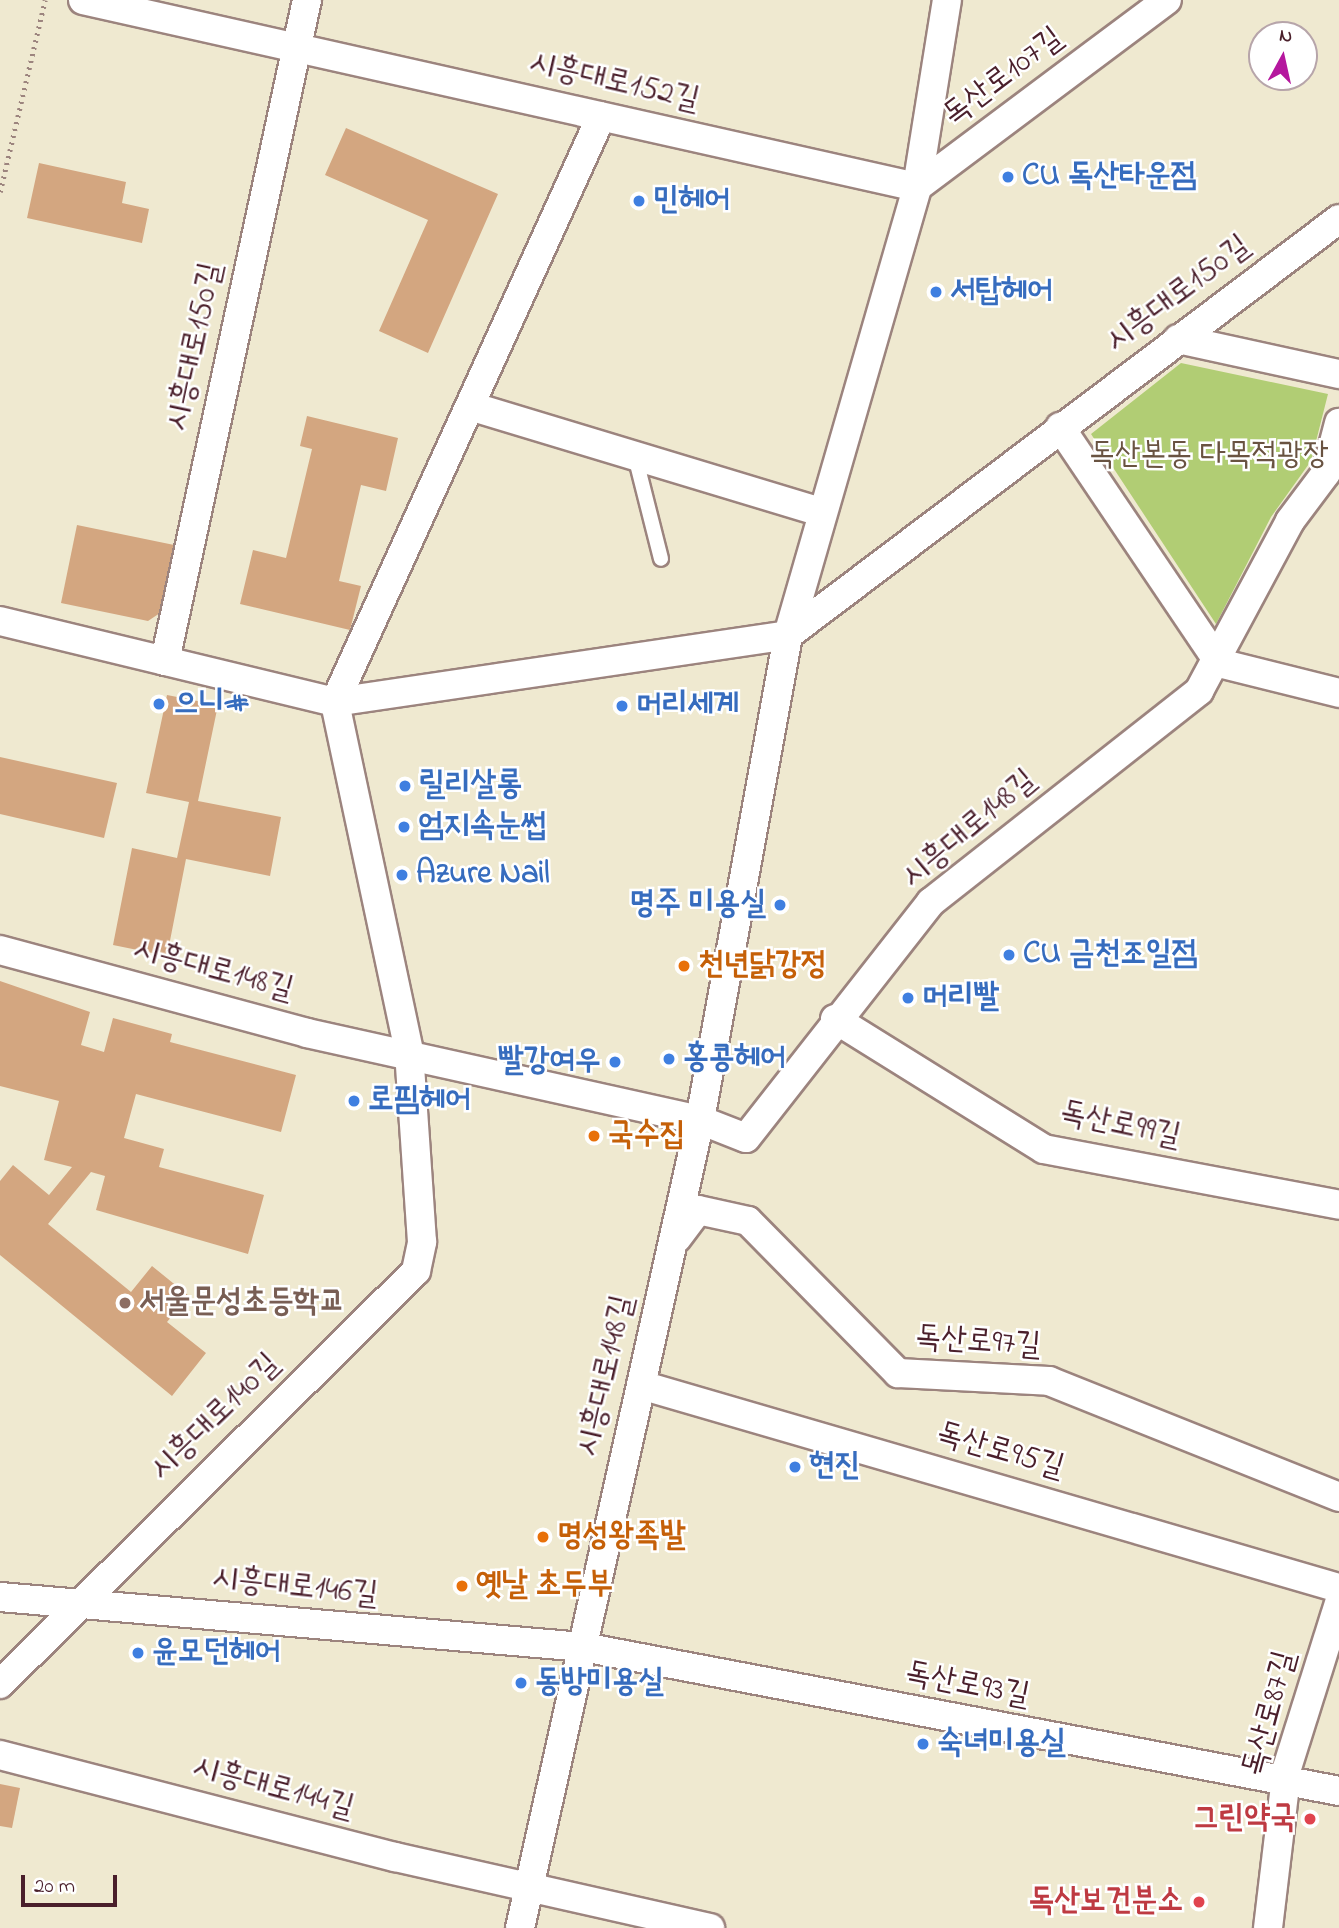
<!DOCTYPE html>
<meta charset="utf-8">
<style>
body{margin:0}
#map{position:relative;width:1339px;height:1928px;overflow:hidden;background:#efe9d0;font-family:"Indie Flower","Poor Story",sans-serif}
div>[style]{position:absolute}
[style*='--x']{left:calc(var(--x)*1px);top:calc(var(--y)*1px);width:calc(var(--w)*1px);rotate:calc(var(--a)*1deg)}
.green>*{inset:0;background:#b1cd74}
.building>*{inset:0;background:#d3a680}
.path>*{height:4.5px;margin-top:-2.25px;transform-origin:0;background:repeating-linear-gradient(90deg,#9c847e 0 2px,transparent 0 7px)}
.roads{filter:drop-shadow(2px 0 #9c847e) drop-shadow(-2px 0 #9c847e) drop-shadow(0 2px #9c847e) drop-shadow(0 -2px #9c847e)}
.service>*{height:14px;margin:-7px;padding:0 7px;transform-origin:7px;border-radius:7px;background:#fff}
.minor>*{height:28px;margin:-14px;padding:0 14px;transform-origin:14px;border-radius:14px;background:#fff}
.dots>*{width:19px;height:19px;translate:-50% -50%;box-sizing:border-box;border:4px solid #fff;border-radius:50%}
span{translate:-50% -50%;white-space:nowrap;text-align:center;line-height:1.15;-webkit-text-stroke:5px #fff;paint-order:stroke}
.street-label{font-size:32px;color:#4a1f2b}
.shop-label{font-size:32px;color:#366cbe;font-weight:700}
.left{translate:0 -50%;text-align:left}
.right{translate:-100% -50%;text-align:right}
.park-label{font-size:32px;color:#695341}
.food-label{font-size:32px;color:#c56008;font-weight:700}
.education-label{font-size:32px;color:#785e54;font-weight:700}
.health-label{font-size:32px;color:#be3a42;font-weight:700}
.north{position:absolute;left:1248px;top:21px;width:70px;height:70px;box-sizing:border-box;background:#fff;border:2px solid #b7a5aa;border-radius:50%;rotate:8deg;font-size:19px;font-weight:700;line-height:28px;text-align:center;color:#4a1f2b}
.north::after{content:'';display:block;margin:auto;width:24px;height:32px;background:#b5179e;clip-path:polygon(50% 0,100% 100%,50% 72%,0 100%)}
.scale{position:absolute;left:21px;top:1875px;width:96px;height:32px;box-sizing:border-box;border:4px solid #4a1f2b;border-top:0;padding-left:9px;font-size:21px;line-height:24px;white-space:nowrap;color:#4a1f2b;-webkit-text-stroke:5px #fff;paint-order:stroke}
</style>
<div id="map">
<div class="green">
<div style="clip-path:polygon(1181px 363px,1328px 394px,1311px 461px,1271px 517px,1216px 624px,1091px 434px)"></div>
</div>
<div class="building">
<div style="clip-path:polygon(346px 128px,498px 194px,428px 353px,379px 331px,428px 220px,325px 175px)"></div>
<div style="clip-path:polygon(39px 163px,126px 182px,122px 203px,149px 209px,142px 243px,27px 218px)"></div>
<div style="clip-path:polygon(307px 416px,398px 438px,386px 491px,361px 485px,339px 581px,361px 586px,350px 630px,240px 604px,253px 550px,286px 558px,312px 449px,300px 446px)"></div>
<div style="clip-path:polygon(77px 525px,179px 546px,163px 611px,148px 621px,61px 603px)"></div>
<div style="clip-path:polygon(167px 695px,218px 705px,198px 801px,281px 817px,270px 876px,186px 859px,167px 956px,113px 945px,132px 848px,177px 858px,189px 802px,146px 793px)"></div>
<div style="clip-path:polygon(0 757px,117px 783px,104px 838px,0 814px)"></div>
<div style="clip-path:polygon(0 981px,90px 1012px,81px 1045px,104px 1052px,113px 1018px,172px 1034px,170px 1042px,296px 1075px,281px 1132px,136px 1094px,124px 1138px,164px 1149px,159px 1167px,264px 1195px,248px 1254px,96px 1210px,105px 1176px,91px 1172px,48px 1224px,131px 1292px,152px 1266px,189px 1296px,167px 1322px,206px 1353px,172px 1396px,0 1255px,0 1181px,13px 1165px,49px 1195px,72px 1167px,44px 1160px,59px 1101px,0 1086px)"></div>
<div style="clip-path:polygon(0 1784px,20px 1788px,12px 1828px,0 1826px)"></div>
</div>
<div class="path">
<div style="--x:0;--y:192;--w:197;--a:-76.8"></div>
</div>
<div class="roads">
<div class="service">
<div style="--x:635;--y:456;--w:106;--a:75.8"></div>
</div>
<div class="minor">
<div style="--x:83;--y:0;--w:855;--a:12.64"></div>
<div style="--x:917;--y:187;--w:312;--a:-36.8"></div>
<div style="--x:1178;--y:339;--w:165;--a:12.3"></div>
<div style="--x:470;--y:406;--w:366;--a:16.8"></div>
<div style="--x:1060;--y:427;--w:285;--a:56"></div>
<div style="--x:1219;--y:663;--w:124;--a:14"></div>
<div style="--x:0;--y:621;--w:345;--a:13.6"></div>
<div style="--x:335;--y:702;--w:458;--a:-8.4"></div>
<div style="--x:788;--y:635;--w:690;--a:-37.05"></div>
<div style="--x:165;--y:661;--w:676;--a:-77.88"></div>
<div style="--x:0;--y:950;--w:318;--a:15.1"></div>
<div style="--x:307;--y:1033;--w:403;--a:12.5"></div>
<div style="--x:700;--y:1120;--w:49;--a:21.4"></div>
<div style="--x:746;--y:1138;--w:300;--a:-51.9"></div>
<div style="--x:931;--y:902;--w:341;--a:-38.2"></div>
<div style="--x:1199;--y:691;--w:193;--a:-61.8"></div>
<div style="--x:1290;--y:521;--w:60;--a:-53.1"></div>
<div style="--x:1326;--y:473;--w:52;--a:-75.4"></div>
<div style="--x:835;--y:1019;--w:246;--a:31.9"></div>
<div style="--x:1044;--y:1149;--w:300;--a:10.7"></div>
<div style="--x:677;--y:1238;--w:35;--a:-53"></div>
<div style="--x:698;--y:1210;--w:51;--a:12.4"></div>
<div style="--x:748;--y:1221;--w:214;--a:45.4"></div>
<div style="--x:898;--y:1373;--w:151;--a:3"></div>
<div style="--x:1049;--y:1381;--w:312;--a:21.8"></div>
<div style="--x:641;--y:1385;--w:727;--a:16.22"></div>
<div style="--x:0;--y:1597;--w:585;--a:4.9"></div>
<div style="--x:583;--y:1647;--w:770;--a:10.78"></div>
<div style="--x:0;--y:1684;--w:586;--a:-44.79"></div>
<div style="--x:416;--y:1271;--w:30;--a:-78"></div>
<div style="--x:422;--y:1242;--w:191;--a:-93.9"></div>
<div style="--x:409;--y:1051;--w:357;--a:-102"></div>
<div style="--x:335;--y:702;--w:643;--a:-65.55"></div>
<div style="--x:0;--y:1755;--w:408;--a:14.5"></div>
<div style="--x:395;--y:1857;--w:323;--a:12.7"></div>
<div style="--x:520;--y:1928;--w:828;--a:-77.44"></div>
<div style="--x:700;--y:1120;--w:493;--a:-79.7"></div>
<div style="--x:788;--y:635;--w:466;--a:-73.9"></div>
<div style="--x:917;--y:187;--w:189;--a:-80.9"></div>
<div style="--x:1268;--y:1928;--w:161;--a:-83.2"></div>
<div style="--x:1287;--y:1768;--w:173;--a:-72.5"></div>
</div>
</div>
<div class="dots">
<div style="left:1008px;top:177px;background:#3f7fe0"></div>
<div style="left:639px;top:201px;background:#3f7fe0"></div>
<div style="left:936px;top:292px;background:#3f7fe0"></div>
<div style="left:159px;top:704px;background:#3f7fe0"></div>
<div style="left:622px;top:706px;background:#3f7fe0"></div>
<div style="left:405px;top:786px;background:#3f7fe0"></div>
<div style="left:404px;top:827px;background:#3f7fe0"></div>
<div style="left:402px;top:875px;background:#3f7fe0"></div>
<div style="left:780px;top:905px;background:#3f7fe0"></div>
<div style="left:1009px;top:955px;background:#3f7fe0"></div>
<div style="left:684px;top:966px;background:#e8710a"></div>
<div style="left:908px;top:998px;background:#3f7fe0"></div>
<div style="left:669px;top:1059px;background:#3f7fe0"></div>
<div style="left:615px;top:1062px;background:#3f7fe0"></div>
<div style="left:354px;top:1101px;background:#3f7fe0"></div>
<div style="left:594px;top:1136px;background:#e8710a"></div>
<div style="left:125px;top:1303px;background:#8d6e63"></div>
<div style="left:795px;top:1467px;background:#3f7fe0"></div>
<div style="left:543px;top:1537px;background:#e8710a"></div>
<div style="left:462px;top:1586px;background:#e8710a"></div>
<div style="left:138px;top:1653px;background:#3f7fe0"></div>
<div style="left:521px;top:1683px;background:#3f7fe0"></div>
<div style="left:923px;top:1744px;background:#3f7fe0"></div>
<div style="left:1310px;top:1819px;background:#e0444e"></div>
<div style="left:1199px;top:1902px;background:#e0444e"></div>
</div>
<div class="street-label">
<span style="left:1004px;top:78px;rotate:-37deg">독산로107길</span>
<span style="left:614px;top:83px;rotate:13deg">시흥대로152길</span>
<span style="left:1179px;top:295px;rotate:-37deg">시흥대로150길</span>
<span style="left:196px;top:347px;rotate:-78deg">시흥대로150길</span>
<span style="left:970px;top:830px;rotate:-40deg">시흥대로148길</span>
<span style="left:213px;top:971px;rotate:15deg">시흥대로148길</span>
<span style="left:1120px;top:1126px;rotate:12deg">독산로99길</span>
<span style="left:978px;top:1343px;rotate:4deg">독산로97길</span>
<span style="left:607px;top:1376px;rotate:-77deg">시흥대로148길</span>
<span style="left:216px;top:1418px;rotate:-44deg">시흥대로140길</span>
<span style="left:1000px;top:1452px;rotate:16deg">독산로95길</span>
<span style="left:295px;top:1588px;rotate:6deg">시흥대로146길</span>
<span style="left:967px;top:1686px;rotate:11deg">독산로93길</span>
<span style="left:1271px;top:1714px;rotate:-75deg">독산로87길</span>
<span style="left:273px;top:1789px;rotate:15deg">시흥대로144길</span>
</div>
<div class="shop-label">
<span class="left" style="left:1022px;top:177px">CU 독산타운점</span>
<span class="left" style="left:653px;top:201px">민헤어</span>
<span class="left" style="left:950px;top:292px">서탑헤어</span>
<span class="left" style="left:173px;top:704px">으니#</span>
<span class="left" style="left:636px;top:706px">머리세계</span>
<span class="left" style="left:419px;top:786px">릴리살롱</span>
<span class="left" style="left:418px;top:827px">엄지속눈썹</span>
<span class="left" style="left:416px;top:875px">Azure Nail</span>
<span class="right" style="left:766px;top:905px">명주 미용실</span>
<span class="left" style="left:1023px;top:955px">CU 금천조일점</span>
<span class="left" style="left:922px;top:998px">머리빨</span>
<span class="left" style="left:683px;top:1059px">홍콩헤어</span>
<span class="right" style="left:601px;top:1062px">빨강여우</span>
<span class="left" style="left:368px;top:1101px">로핌헤어</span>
<span class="left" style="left:809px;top:1467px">현진</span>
<span class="left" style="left:152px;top:1653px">윤모던헤어</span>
<span class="left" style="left:535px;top:1683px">동방미용실</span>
<span class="left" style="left:937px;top:1744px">숙녀미용실</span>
</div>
<div class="park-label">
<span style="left:1209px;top:456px">독산본동 다목적광장</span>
</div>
<div class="food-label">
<span class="left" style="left:698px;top:966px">천년닭강정</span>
<span class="left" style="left:608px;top:1136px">국수집</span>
<span class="left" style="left:557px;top:1537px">명성왕족발</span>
<span class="left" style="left:476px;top:1586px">옛날 초두부</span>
</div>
<div class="education-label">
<span class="left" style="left:139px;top:1303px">서울문성초등학교</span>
</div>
<div class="health-label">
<span class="right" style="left:1296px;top:1819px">그린약국</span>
<span class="right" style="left:1183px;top:1902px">독산보건분소</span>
</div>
<div class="north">N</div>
<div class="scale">20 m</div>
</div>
